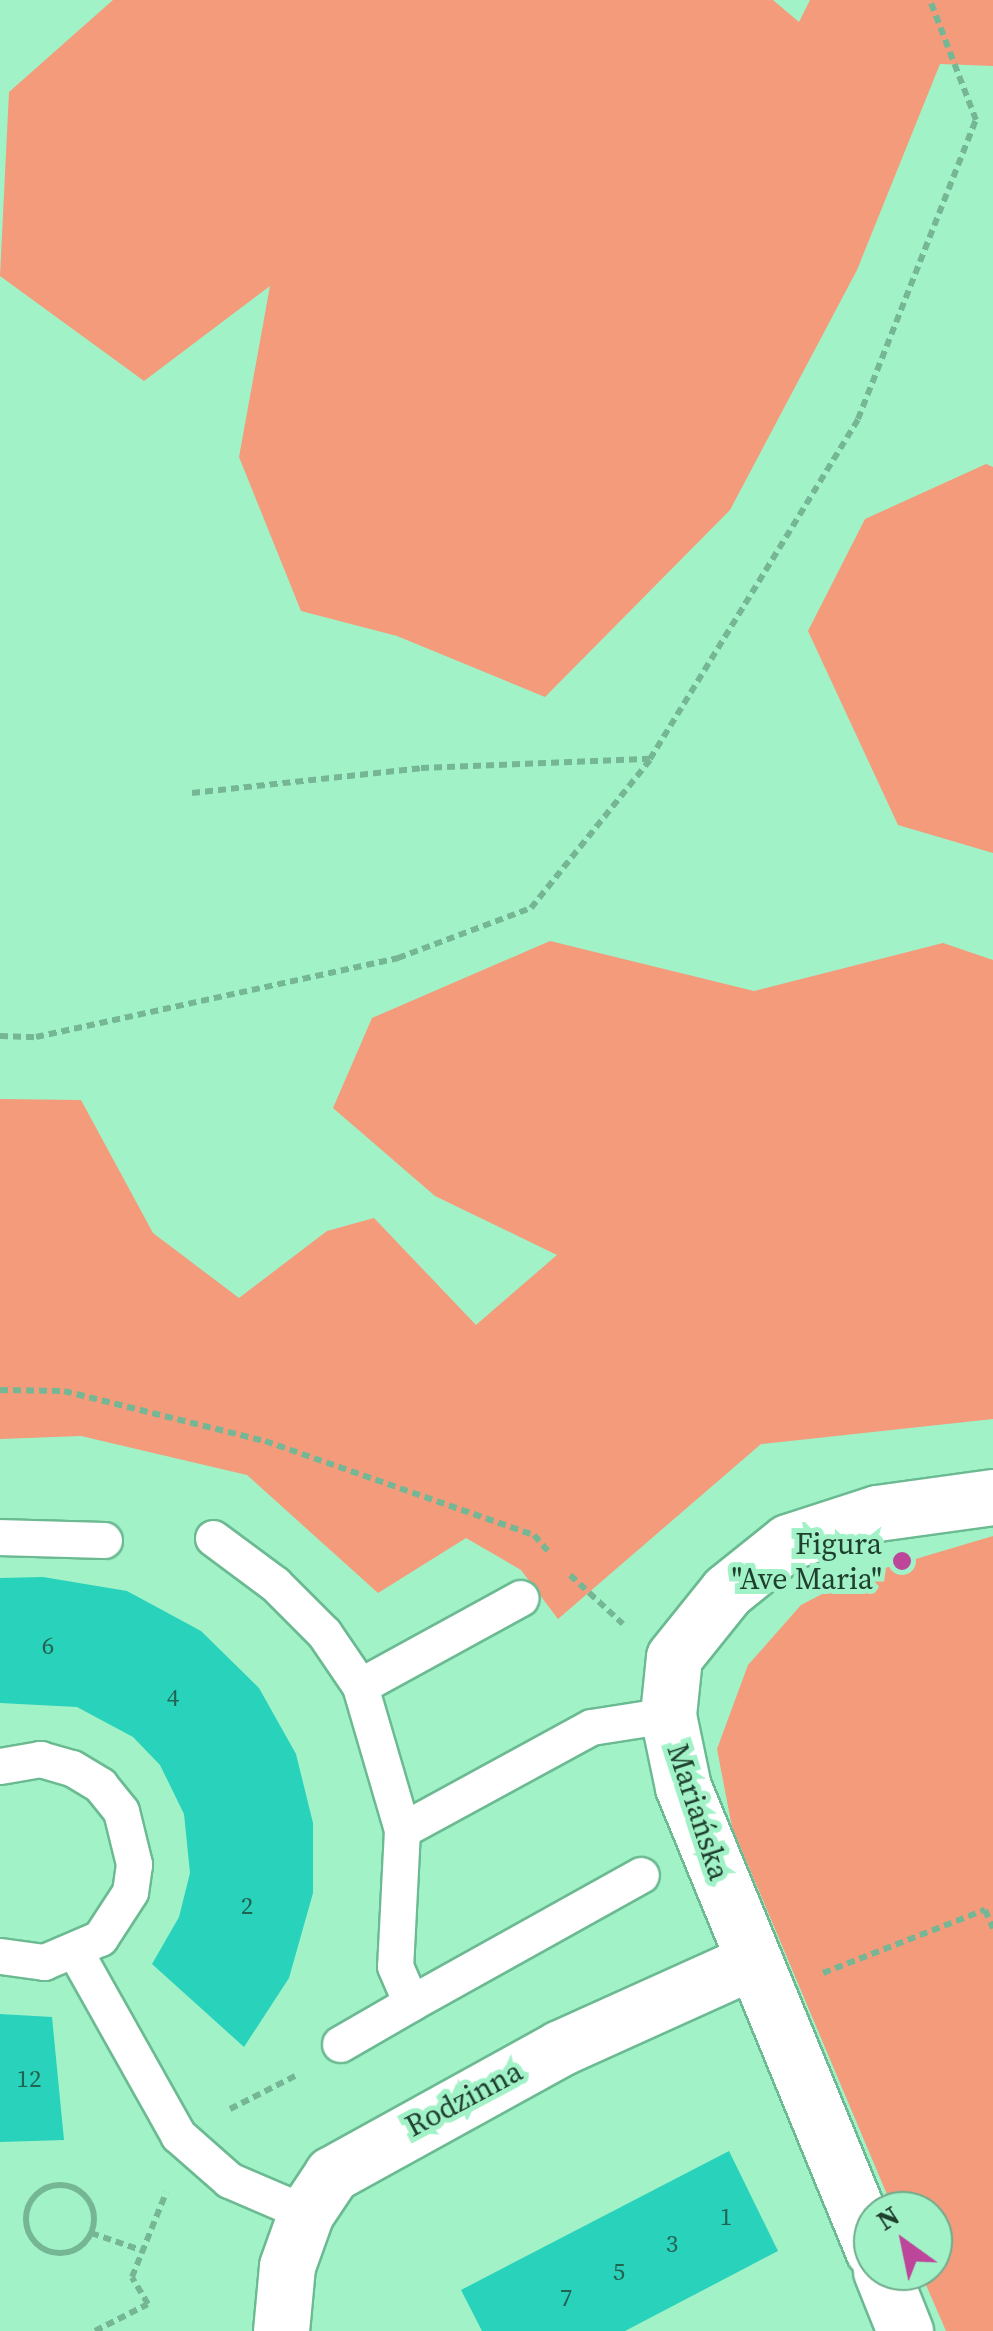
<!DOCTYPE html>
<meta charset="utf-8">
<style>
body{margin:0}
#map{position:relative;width:993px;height:2331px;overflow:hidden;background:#a2f2c8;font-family:"Source Serif 4",serif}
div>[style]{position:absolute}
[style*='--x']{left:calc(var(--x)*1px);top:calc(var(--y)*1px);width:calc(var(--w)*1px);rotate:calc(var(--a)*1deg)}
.green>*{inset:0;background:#f39b7b}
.building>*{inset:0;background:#29d2bb}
.path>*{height:6px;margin-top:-3px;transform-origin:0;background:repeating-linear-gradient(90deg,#75b694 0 8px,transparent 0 13px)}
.path>.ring{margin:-3px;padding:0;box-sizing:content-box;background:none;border:6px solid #75b694;border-radius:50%}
.roads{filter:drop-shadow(2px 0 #6bba92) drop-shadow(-2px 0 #6bba92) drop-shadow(0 2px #6bba92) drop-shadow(0 -2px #6bba92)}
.service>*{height:35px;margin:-17.5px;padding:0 17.5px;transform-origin:17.5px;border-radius:17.5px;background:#fff}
.minor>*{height:55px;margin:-27.5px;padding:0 27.5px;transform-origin:27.5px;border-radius:27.5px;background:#fff}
.dots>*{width:28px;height:28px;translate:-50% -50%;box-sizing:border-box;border:5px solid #a2f2c8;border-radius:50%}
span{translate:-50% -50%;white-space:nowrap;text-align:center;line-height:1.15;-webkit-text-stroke:10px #a2f2c8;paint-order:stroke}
.number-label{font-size:25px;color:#226452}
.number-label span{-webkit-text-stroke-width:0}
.poi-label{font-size:30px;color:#1f402f}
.right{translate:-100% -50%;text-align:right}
.street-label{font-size:30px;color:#1f402f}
.north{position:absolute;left:853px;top:2191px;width:100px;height:100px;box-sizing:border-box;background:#a2f2c8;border:2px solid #6eab8b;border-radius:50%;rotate:327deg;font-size:28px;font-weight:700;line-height:40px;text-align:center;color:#1f402f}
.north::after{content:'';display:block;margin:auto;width:35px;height:45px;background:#bd459a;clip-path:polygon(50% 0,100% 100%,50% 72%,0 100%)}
</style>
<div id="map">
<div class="green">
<div style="clip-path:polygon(113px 0,773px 0,799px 22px,810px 0,993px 0,993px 66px,940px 64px,857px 270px,730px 510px,545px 697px,397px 636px,301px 611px,239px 457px,270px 286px,144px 381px,0 276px,9px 92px)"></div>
<div style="clip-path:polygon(986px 464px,993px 467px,993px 853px,898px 825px,808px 631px,865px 519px)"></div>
<div style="clip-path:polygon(550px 941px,754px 991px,943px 943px,993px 960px,993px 1419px,761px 1444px,558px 1619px,521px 1570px,466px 1538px,378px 1593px,247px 1475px,81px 1436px,0 1439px,0 1099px,81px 1100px,153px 1233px,239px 1298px,327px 1231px,374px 1218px,476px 1325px,557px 1255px,435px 1196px,333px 1108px,372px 1018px)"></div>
<div style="clip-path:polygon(993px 1536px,993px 2331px,946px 2331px,920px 2271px,933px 2271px,933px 2211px,894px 2211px,732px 1827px,717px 1749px,748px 1665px,801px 1605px,855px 1577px)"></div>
</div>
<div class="building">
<div style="clip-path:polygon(43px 1577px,127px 1591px,201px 1631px,259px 1688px,296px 1754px,313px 1823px,313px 1893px,289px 1978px,244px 2047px,152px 1964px,179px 1917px,190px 1873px,184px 1814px,160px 1765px,133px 1737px,77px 1707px,0 1703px,0 1578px)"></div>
<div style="clip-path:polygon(0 2014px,52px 2017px,64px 2140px,0 2142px)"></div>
<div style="clip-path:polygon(729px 2151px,778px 2251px,625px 2331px,482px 2331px,461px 2290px)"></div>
</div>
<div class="path">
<div style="--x:192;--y:793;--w:230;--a:-6.2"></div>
<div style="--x:421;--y:768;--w:229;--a:-2.3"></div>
<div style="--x:650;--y:759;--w:399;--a:-58.5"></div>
<div style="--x:858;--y:419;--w:321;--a:-68.5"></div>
<div style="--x:976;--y:120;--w:129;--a:-111"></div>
<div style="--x:0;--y:1036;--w:36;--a:2"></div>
<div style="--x:36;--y:1037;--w:371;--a:-12.3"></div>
<div style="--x:398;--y:958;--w:142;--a:-20.6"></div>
<div style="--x:531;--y:908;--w:190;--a:-51.2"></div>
<div style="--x:0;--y:1390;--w:64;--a:0.9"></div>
<div style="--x:64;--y:1391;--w:207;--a:14"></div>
<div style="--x:265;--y:1441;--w:285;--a:19.3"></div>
<div style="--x:534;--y:1535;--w:21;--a:49"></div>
<div style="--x:570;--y:1575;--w:72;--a:42.8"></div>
<div style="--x:823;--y:1973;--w:174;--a:-21.3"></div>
<div style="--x:985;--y:1910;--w:20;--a:66"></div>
<div style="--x:230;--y:2109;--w:77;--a:-26.9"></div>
<div class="ring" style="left:26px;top:2185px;width:62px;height:62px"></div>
<div style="--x:91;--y:2233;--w:56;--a:18.8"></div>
<div style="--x:95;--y:2331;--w:59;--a:-27"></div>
<div style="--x:148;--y:2304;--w:31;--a:-121"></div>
<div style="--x:132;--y:2277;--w:91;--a:-68"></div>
</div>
<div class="roads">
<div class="service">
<div style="--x:0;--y:1537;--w:104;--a:1.7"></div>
<div style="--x:213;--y:1538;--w:77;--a:36.6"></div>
<div style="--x:275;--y:1584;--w:69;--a:45"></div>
<div style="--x:324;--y:1633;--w:64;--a:55.8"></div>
<div style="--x:360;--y:1686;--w:150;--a:73.7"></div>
<div style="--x:402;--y:1830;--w:136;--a:92.9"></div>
<div style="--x:395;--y:1966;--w:40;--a:66.6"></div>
<div style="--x:411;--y:2003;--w:263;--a:-29.1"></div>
<div style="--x:360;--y:1686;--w:183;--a:-28.7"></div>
<div style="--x:0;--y:1766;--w:41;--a:-9.9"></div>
<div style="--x:40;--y:1759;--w:33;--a:16"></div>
<div style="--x:72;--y:1768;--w:33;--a:31"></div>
<div style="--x:100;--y:1785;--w:33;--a:51"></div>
<div style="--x:121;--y:1811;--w:55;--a:76.2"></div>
<div style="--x:134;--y:1864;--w:28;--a:98"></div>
<div style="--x:130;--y:1892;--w:55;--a:123.1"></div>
<div style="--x:100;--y:1938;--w:61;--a:156.8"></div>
<div style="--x:44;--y:1962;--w:44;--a:-172.2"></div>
<div style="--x:402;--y:1830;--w:215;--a:-28.6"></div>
<div style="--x:591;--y:1727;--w:78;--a:-8.9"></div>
<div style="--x:76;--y:1953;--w:209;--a:60.7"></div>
<div style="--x:178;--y:2135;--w:68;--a:41.4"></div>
<div style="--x:229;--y:2180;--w:84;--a:23.2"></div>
<div style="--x:340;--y:2044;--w:82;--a:-30"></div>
</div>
<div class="minor">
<div style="--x:873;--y:2250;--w:500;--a:-112.31"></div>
<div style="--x:683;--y:1787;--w:74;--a:-101.8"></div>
<div style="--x:668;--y:1715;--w:58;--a:-84.1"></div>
<div style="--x:674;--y:1657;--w:85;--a:-51.2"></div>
<div style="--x:727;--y:1591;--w:78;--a:-38.8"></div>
<div style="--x:788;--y:1542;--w:94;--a:-18"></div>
<div style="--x:877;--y:1513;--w:117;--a:-7.9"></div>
<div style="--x:881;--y:2271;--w:65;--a:68.2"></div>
<div style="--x:281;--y:2331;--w:65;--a:-84.7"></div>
<div style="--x:287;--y:2266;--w:56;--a:-70.3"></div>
<div style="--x:306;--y:2213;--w:47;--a:-56.3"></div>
<div style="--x:332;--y:2174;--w:260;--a:-28.9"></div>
<div style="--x:560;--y:2048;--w:212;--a:-24.3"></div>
</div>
</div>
<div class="dots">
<div style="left:902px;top:1561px;background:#bd459a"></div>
</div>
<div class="number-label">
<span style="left:48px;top:1645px">6</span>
<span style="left:173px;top:1697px">4</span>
<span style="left:247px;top:1905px">2</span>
<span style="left:29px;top:2078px">12</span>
<span style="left:726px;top:2216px">1</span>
<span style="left:672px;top:2243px">3</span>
<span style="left:619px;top:2271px">5</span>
<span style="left:566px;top:2297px">7</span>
</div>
<div class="poi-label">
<span class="right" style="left:882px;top:1561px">Figura<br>"Ave Maria"</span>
</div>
<div class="street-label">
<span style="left:698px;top:1812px;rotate:72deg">Mariańska</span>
<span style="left:464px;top:2099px;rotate:-28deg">Rodzinna</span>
</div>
<div class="north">N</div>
</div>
